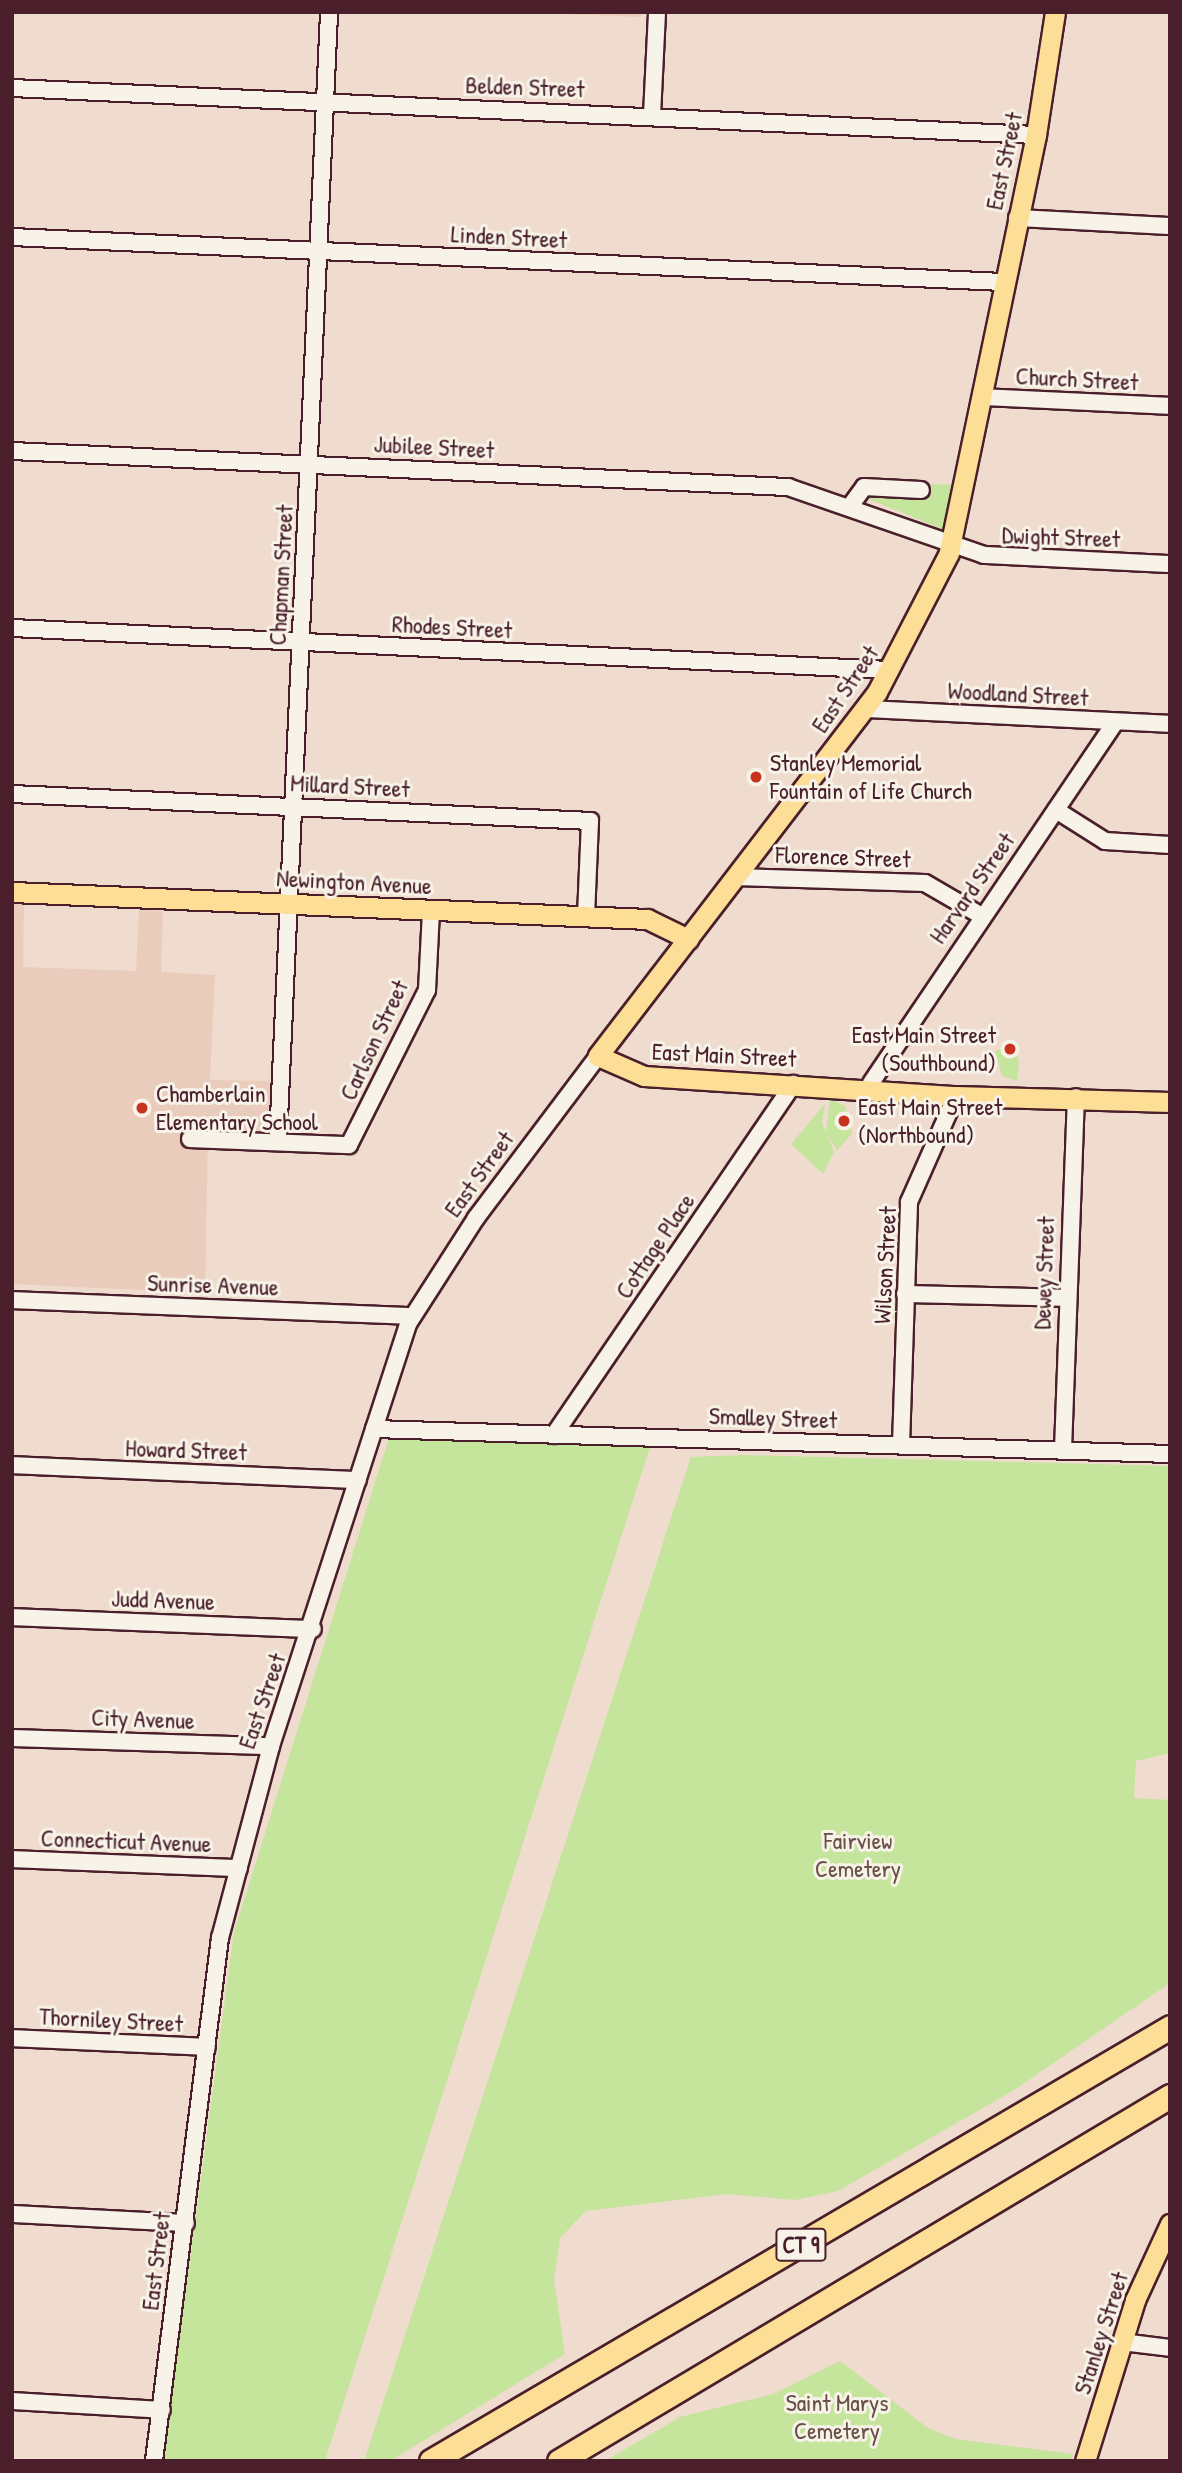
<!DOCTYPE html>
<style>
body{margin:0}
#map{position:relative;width:1182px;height:2473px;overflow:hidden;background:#efdcce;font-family:"Patrick Hand",sans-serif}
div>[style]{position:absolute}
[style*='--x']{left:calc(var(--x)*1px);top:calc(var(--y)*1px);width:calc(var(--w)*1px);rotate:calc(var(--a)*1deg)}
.built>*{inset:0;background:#e9ccbc}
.green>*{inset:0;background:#c5e49c}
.roads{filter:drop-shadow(2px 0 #4a1f2b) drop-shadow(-2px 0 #4a1f2b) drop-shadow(0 2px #4a1f2b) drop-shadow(0 -2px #4a1f2b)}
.minor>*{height:16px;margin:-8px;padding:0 8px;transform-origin:8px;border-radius:8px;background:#f7f3e8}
.major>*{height:19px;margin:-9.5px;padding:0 9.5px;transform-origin:9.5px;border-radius:9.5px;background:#fcde96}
.highway>*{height:23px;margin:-11.5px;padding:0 11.5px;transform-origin:11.5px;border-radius:11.5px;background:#fcde96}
.dots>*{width:19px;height:19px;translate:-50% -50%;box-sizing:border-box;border:4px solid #f7f3e8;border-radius:50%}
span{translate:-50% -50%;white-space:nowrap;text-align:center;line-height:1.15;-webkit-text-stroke:6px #f7f3e8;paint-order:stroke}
.shield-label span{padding:2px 5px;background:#f7f3e8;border:2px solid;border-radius:5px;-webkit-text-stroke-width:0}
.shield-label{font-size:23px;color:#4a1f2b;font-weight:700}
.street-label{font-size:24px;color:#4a1f2b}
.poi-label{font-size:24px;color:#4a1f2b}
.left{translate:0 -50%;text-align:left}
.right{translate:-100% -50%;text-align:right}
.park-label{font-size:24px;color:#695047}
.frame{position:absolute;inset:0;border:14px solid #4a1f2b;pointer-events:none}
</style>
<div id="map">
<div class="built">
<div style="clip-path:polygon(512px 12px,642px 12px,641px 17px)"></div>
<div style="clip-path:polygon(12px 904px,24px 904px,23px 967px,136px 971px,139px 910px,163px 911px,161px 972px,215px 975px,210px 1080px,274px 1081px,270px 1135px,208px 1134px,205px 1293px,12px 1284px)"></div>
</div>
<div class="green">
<div style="clip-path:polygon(927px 484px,958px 485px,945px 530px,866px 498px,926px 498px)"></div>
<div style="clip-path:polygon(1014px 1040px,1019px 1064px,1017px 1081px,1002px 1076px,995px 1052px)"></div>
<div style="clip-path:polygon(830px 1099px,845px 1106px,852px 1134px,837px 1150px,826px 1133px)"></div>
<div style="clip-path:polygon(825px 1104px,822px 1123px,834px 1152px,823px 1174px,791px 1144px)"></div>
<div style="clip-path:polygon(389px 1438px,650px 1447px,325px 2461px,163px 2461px,234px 1932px)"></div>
<div style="clip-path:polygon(743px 1455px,1170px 1466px,1170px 1753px,1136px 1761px,1134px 1798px,1170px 1800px,1170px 1983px,1014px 2090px,838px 2191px,795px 2200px,727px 2194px,586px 2211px,560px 2238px,554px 2280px,565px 2354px,390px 2461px,364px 2461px,691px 1457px)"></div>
<div style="clip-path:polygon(840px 2361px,928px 2428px,955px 2439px,1073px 2454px,1071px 2461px,605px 2461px,680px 2417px,773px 2394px)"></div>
</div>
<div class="roads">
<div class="minor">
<div style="--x:12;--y:88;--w:1025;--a:2.63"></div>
<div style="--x:652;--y:115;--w:103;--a:-87.2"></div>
<div style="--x:1017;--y:218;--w:153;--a:3"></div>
<div style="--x:12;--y:237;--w:992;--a:2.6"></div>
<div style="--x:982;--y:397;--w:188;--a:2.7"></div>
<div style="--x:12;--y:451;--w:777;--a:2.66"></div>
<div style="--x:788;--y:487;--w:207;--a:19.1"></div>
<div style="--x:984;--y:555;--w:186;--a:2.8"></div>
<div style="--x:851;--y:505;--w:22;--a:-54"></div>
<div style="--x:864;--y:487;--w:57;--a:3"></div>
<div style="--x:12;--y:628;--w:879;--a:2.74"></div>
<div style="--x:865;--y:709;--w:305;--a:2.8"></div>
<div style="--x:12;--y:794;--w:579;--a:2.67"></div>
<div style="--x:590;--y:821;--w:96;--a:92.4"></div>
<div style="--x:1056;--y:810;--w:58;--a:32.3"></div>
<div style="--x:1105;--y:841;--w:65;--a:3.5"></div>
<div style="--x:736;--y:877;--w:189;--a:1.8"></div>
<div style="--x:925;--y:883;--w:64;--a:30.2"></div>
<div style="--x:871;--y:1083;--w:436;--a:-55.9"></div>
<div style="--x:190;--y:1139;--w:159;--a:2.2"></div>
<div style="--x:349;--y:1145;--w:174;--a:-63.3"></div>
<div style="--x:427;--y:990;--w:79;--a:-87.1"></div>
<div style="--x:278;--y:1141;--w:1130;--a:-87.41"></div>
<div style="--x:905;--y:1294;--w:160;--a:1.4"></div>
<div style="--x:12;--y:1300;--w:400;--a:2.3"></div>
<div style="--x:374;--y:1429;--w:796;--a:1.8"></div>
<div style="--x:554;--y:1435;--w:425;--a:-55.7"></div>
<div style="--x:901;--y:1445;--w:243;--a:-88.1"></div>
<div style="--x:909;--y:1202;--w:116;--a:-66.1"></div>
<div style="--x:1063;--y:1450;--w:353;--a:-87.9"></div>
<div style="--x:12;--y:1465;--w:346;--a:2.5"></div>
<div style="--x:12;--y:1617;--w:301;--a:2.3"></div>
<div style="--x:12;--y:1738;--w:259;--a:1.8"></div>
<div style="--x:12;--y:1859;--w:227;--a:2.3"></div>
<div style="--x:12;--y:2038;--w:195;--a:2.6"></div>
<div style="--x:12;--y:2214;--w:174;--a:3"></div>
<div style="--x:1122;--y:2342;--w:48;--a:7.1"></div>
<div style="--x:12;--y:2401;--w:150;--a:3.4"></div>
<div style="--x:154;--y:2461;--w:527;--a:-82.81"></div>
<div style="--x:220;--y:1938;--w:199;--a:-75.1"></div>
<div style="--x:271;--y:1746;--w:444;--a:-72"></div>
<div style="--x:408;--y:1324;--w:126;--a:-57.3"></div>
<div style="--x:476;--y:1218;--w:203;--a:-53"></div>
</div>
<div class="major">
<div style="--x:1055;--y:12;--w:124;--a:98.8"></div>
<div style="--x:1036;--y:135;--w:427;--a:101.8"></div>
<div style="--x:949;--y:553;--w:157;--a:117.4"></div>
<div style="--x:877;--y:692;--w:459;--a:127.5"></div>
<div style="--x:598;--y:1056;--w:50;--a:23.5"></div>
<div style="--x:644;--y:1076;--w:313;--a:3.7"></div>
<div style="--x:956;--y:1096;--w:214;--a:1.6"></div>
<div style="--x:12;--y:892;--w:636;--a:2.43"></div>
<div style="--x:647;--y:919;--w:46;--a:26"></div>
<div style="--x:1085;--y:2461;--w:169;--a:-72.7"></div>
<div style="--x:1135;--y:2300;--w:84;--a:-65.3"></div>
</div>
<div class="highway">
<div style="--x:431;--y:2461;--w:857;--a:-30.42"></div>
<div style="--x:559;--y:2461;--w:712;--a:-30.85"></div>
</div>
</div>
<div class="dots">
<div style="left:756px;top:777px;background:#c8321e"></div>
<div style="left:1010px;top:1049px;background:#c8321e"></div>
<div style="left:142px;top:1108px;background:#c8321e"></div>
<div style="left:844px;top:1121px;background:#c8321e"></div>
</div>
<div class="shield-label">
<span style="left:801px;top:2245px">CT 9</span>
</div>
<div class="street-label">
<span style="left:525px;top:87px;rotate:2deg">Belden Street</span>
<span style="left:1004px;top:161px;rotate:-78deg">East Street</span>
<span style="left:509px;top:237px;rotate:3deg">Linden Street</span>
<span style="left:1077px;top:379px;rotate:3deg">Church Street</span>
<span style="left:434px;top:447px;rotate:3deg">Jubilee Street</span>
<span style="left:1061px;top:537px;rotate:2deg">Dwight Street</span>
<span style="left:281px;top:575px;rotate:-87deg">Chapman Street</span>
<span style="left:452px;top:627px;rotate:3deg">Rhodes Street</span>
<span style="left:845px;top:689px;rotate:-56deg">East Street</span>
<span style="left:1018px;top:694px;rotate:3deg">Woodland Street</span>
<span style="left:350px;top:786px;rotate:3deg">Millard Street</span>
<span style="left:843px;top:857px;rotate:2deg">Florence Street</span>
<span style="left:354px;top:882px;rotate:3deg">Newington Avenue</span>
<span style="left:972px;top:888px;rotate:-55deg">Harvard Street</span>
<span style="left:374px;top:1040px;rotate:-65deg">Carlson Street</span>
<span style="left:724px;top:1055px;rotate:3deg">East Main Street</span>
<span style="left:479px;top:1174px;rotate:-54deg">East Street</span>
<span style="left:655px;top:1246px;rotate:-56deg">Cottage Place</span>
<span style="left:885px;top:1265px;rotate:-87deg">Wilson Street</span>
<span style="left:1044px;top:1273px;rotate:-88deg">Dewey Street</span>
<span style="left:213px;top:1285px;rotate:2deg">Sunrise Avenue</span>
<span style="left:773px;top:1418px;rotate:2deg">Smalley Street</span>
<span style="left:186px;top:1450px;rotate:2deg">Howard Street</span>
<span style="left:163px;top:1600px;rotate:2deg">Judd Avenue</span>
<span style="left:262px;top:1701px;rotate:-71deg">East Street</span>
<span style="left:143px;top:1719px;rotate:2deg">City Avenue</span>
<span style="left:126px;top:1841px;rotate:2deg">Connecticut Avenue</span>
<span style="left:111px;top:2020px;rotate:3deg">Thorniley Street</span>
<span style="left:156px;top:2261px;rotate:-83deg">East Street</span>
<span style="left:1101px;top:2333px;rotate:-72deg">Stanley Street</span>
</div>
<div class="poi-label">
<span class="left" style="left:770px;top:777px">Stanley Memorial<br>Fountain of Life Church</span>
<span class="right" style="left:996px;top:1049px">East Main Street<br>(Southbound)</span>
<span class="left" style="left:156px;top:1108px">Chamberlain<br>Elementary School</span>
<span class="left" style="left:858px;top:1121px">East Main Street<br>(Northbound)</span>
</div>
<div class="park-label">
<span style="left:858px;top:1855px">Fairview<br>Cemetery</span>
<span style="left:837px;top:2417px">Saint Marys<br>Cemetery</span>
</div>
<div class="frame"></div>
</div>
